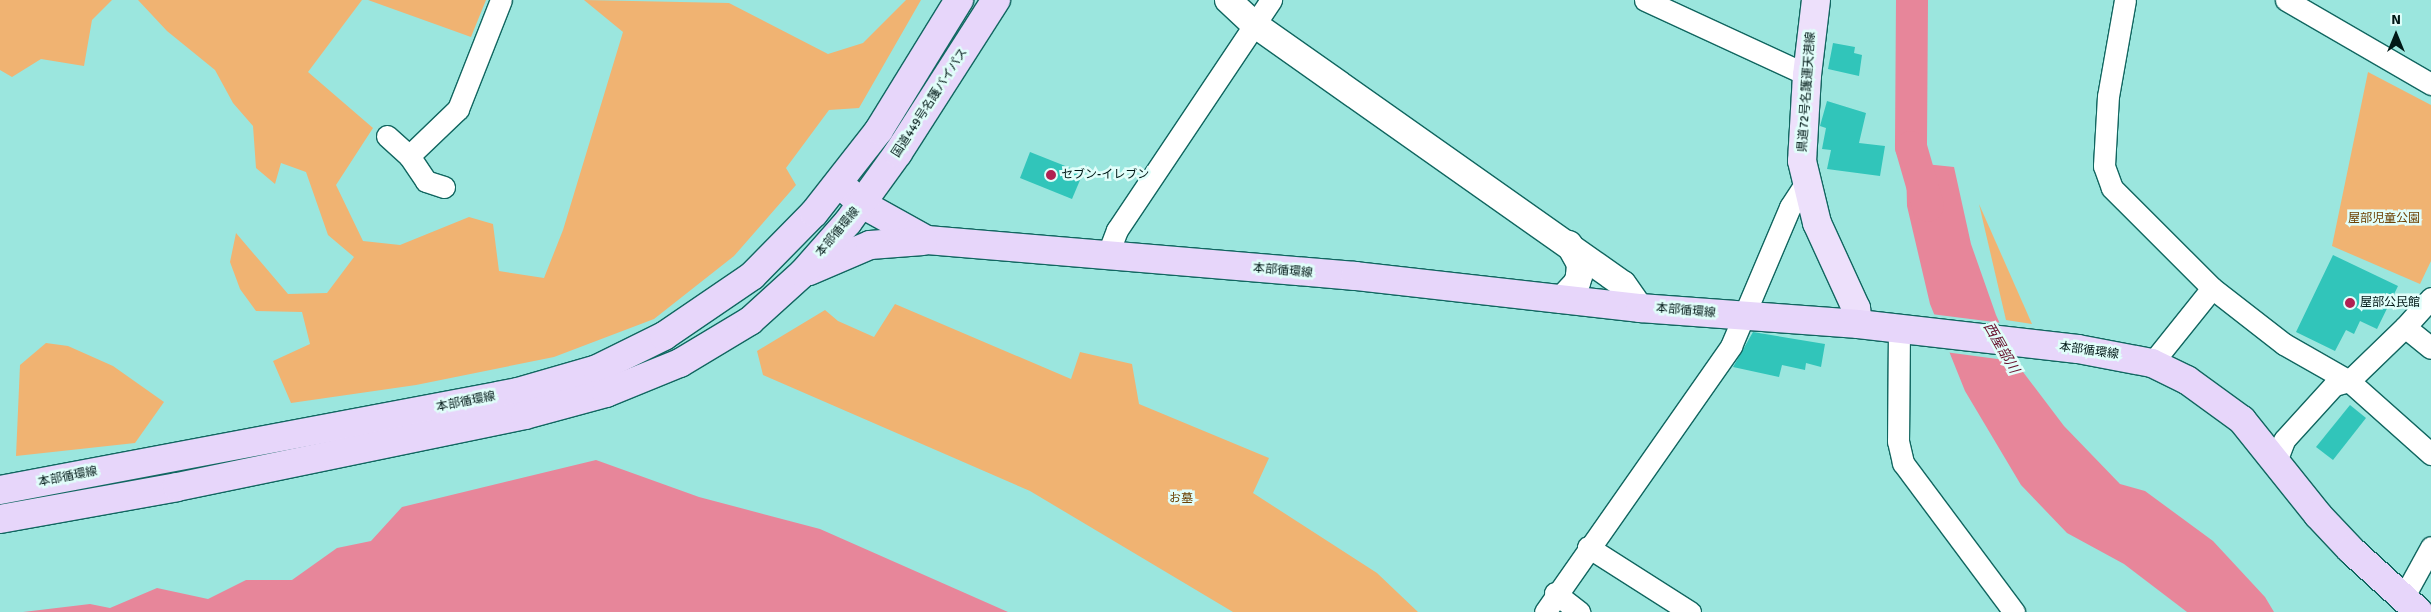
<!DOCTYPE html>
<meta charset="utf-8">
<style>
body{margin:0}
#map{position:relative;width:2431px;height:612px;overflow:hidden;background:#9be6de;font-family:Signika,"Noto Sans JP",sans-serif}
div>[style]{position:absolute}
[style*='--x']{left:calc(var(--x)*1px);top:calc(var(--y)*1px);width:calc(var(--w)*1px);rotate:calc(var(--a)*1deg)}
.green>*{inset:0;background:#f0b372}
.water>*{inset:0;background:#e7869a}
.pier>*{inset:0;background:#9be6de}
.river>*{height:32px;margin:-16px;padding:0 16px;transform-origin:16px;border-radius:16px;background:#e7869a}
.building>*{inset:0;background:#31c5ba}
.roads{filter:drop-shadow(1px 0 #116660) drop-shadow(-1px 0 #116660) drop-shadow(0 1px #116660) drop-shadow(0 -1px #116660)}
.minor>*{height:21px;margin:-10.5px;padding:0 10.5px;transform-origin:10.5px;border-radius:10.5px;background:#fff}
.tertiary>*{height:26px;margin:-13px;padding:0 13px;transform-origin:13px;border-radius:13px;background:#fff}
.primary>*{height:28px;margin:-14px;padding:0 14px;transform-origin:14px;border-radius:14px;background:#ede0fb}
.trunk>*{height:28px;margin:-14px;padding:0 14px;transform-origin:14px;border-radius:14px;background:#e7d6fa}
.dots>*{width:14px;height:14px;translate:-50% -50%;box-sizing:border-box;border:2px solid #e1fefa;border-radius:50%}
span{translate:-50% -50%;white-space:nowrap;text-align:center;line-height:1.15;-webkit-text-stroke:5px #e1fefa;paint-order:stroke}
.street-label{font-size:12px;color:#001816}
.poi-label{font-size:12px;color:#001816}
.left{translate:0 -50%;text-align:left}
.park-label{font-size:12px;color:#6c4103}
.water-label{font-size:14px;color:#68122e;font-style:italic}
.north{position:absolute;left:2371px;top:10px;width:50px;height:50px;-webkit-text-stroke:4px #e1fefa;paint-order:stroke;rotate:0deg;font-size:14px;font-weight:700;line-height:20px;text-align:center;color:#001816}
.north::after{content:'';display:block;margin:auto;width:18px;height:22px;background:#001816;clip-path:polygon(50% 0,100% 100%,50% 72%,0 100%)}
</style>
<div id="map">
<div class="green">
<div style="clip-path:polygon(0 0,112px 0,92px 20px,84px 66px,41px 59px,12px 77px,0 70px)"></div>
<div style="clip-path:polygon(138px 0,362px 0,308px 72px,373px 128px,336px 185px,363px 241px,400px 245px,469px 217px,493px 224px,499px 271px,544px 278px,563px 230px,623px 32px,584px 0,729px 3px,828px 54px,863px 43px,906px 0,921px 0,859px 108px,829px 110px,786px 168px,796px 185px,734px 256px,654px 319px,554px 357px,416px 385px,291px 403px,273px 361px,310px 344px,302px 312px,256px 311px,240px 289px,230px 262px,236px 233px,288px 294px,327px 293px,354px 257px,328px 235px,306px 172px,281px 163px,275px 184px,256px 168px,253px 126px,233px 103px,215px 70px,167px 31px)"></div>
<div style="clip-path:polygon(368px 0,486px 0,471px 37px)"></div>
<div style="clip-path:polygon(2368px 72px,2431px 105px,2431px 261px,2420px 284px,2332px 246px)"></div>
<div style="clip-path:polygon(1979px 204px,2032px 324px,2006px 320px)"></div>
<div style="clip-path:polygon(895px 304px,1071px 379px,1080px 352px,1132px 364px,1139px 404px,1269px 458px,1253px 493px,1377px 573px,1418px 612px,1233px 612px,1030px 491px,763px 375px,757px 351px,825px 310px,838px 321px,874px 337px)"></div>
<div style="clip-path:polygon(46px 343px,68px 346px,113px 366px,164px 402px,135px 443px,16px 456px,20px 365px)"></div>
</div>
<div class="water">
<div style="clip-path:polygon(1906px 162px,1954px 167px,1971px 244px,1996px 315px,2020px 368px,2064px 426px,2120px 484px,2145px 491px,2213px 541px,2265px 597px,2274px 612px,2187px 612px,2124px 564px,2067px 533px,2021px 485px,1965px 391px,1930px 304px,1907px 206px)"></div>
<div style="clip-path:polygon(596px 460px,699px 497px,820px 529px,1008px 612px,23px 612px,90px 604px,110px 608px,157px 588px,208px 599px,246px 580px,292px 580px,337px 548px,371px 541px,402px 507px)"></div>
</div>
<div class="pier">
<div style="clip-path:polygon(1931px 314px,2002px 323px,2020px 362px,1945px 352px)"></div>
</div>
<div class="river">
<div style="--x:1912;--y:0;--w:147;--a:90.4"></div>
<div style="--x:1911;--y:147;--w:61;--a:73.9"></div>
</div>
<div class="building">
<div style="clip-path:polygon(1833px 43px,1855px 47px,1854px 53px,1862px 55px,1859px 76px,1828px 69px)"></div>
<div style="clip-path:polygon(1827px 101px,1866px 113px,1859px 143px,1885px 146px,1880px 176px,1827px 169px,1831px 150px,1822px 149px,1826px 128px,1820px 126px)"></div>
<div style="clip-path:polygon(1030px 152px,1083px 173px,1072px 199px,1020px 178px)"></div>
<div style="clip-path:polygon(2333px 255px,2398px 286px,2377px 329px,2360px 321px,2354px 334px,2346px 330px,2335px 351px,2296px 332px)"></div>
<div style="clip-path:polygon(1753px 332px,1825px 344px,1821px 367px,1806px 363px,1805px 370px,1782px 365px,1779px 377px,1733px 367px)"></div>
<div style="clip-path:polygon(2350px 405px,2366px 418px,2333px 460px,2316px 447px)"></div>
</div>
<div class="roads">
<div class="minor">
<div style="--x:1645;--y:0;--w:179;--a:24.8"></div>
<div style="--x:2125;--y:0;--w:97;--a:100"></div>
<div style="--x:2108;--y:96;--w:70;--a:93.3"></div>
<div style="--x:2104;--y:166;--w:23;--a:70"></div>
<div style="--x:2112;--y:188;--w:141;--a:45"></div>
<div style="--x:2212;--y:288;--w:91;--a:37.9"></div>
<div style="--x:2284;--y:344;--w:75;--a:29.6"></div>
<div style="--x:2349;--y:381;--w:110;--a:41.7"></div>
<div style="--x:2286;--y:0;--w:168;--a:30.1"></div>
<div style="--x:387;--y:136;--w:30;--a:42"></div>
<div style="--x:444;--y:187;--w:19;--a:-162"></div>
<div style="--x:426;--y:181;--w:30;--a:-124"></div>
<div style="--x:409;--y:156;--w:68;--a:-43.8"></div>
<div style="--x:458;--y:109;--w:117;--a:-68.5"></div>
<div style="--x:1107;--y:256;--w:28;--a:-69"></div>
<div style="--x:1117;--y:230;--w:277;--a:-56.2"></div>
<div style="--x:2405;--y:327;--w:33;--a:39"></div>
<div style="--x:1899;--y:329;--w:112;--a:90.5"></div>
<div style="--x:1898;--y:441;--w:23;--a:77"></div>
<div style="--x:1903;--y:463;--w:186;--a:53.3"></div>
<div style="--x:2152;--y:363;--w:96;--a:-51.3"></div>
<div style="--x:2275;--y:464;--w:26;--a:-69"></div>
<div style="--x:2284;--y:440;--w:74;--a:-47.7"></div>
<div style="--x:2334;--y:385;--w:16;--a:-15"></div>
<div style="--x:2349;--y:381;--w:78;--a:-44"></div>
<div style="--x:2405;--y:327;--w:39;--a:-48"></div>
<div style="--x:1588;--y:547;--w:121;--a:32.5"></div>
<div style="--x:1555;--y:593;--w:31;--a:38"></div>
<div style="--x:2403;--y:598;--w:58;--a:-61.2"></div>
<div style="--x:1545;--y:612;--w:325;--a:-55"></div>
<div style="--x:1731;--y:346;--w:151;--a:-67"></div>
<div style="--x:1790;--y:207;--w:27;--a:-57"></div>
</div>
<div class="tertiary">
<div style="--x:1228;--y:0;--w:35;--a:43"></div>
<div style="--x:1254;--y:24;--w:451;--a:35.2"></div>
<div style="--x:1623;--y:284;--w:29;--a:55"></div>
<div style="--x:1561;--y:300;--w:23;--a:-47"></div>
<div style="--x:1577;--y:283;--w:7;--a:-74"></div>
<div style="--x:1579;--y:276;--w:12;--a:-85"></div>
<div style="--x:1580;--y:264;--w:23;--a:-119"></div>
</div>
<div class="primary">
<div style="--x:1816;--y:0;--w:76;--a:96.8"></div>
<div style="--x:1807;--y:75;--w:86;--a:93.3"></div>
<div style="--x:1802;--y:161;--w:64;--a:76.4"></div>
<div style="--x:1817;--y:223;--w:94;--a:65.4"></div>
<div style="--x:1856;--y:308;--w:16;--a:83"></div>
</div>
<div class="trunk">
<div style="--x:840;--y:184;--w:30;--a:42"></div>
<div style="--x:862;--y:204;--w:74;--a:29"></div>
<div style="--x:927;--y:240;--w:430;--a:4.8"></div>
<div style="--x:1355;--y:276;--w:287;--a:6.4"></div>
<div style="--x:1640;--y:308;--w:219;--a:4.2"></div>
<div style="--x:1858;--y:324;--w:221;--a:6.5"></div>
<div style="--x:2078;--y:349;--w:75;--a:10.7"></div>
<div style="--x:2152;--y:363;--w:39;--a:26"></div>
<div style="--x:2187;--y:380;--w:68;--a:36"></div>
<div style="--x:2242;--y:420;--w:122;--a:51.3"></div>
<div style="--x:2318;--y:515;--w:48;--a:46.7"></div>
<div style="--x:2351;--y:550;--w:92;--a:42.4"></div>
<div style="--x:809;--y:271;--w:66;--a:-23.1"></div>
<div style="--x:870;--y:245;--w:53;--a:-4.3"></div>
<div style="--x:0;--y:490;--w:527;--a:-10.71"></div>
<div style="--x:518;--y:392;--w:82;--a:-16.2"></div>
<div style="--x:597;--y:369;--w:75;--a:-26.2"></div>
<div style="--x:664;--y:336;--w:107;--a:-34.3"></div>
<div style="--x:752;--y:276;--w:88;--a:-45.5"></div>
<div style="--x:814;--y:213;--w:105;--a:-51.9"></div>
<div style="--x:879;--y:130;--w:153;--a:-58.4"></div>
<div style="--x:0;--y:519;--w:180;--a:-10.2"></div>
<div style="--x:177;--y:487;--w:355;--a:-11.7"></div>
<div style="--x:525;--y:415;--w:84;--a:-15.2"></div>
<div style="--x:606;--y:393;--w:80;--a:-22.1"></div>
<div style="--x:680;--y:363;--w:82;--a:-31"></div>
<div style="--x:750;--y:321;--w:72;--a:-42.2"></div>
<div style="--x:803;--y:273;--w:68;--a:-48.6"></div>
<div style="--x:848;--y:222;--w:85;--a:-54.1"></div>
<div style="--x:898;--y:153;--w:182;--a:-57.4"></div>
</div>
</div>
<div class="dots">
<div style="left:1051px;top:175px;background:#b12152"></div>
<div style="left:2350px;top:303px;background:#b12152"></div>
</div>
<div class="street-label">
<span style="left:1807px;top:92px;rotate:-86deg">県道72号名護運天港線</span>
<span style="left:930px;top:103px;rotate:-57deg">国道449号名護バイパス</span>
<span style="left:838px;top:232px;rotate:-50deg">本部循環線</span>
<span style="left:1283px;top:271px;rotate:5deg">本部循環線</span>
<span style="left:1686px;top:311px;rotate:5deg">本部循環線</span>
<span style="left:2089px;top:351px;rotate:8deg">本部循環線</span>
<span style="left:466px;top:402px;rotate:-11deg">本部循環線</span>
<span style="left:68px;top:477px;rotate:-11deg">本部循環線</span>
</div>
<div class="poi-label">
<span class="left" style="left:1061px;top:175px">セブン-イレブン</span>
<span class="left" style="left:2360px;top:303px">屋部公民館</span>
</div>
<div class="park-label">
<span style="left:2384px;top:219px">屋部児童公園</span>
<span style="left:1181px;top:499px">お墓</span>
</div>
<div class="water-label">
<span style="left:2001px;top:348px;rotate:60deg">西屋部川</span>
</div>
<div class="north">N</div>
</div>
